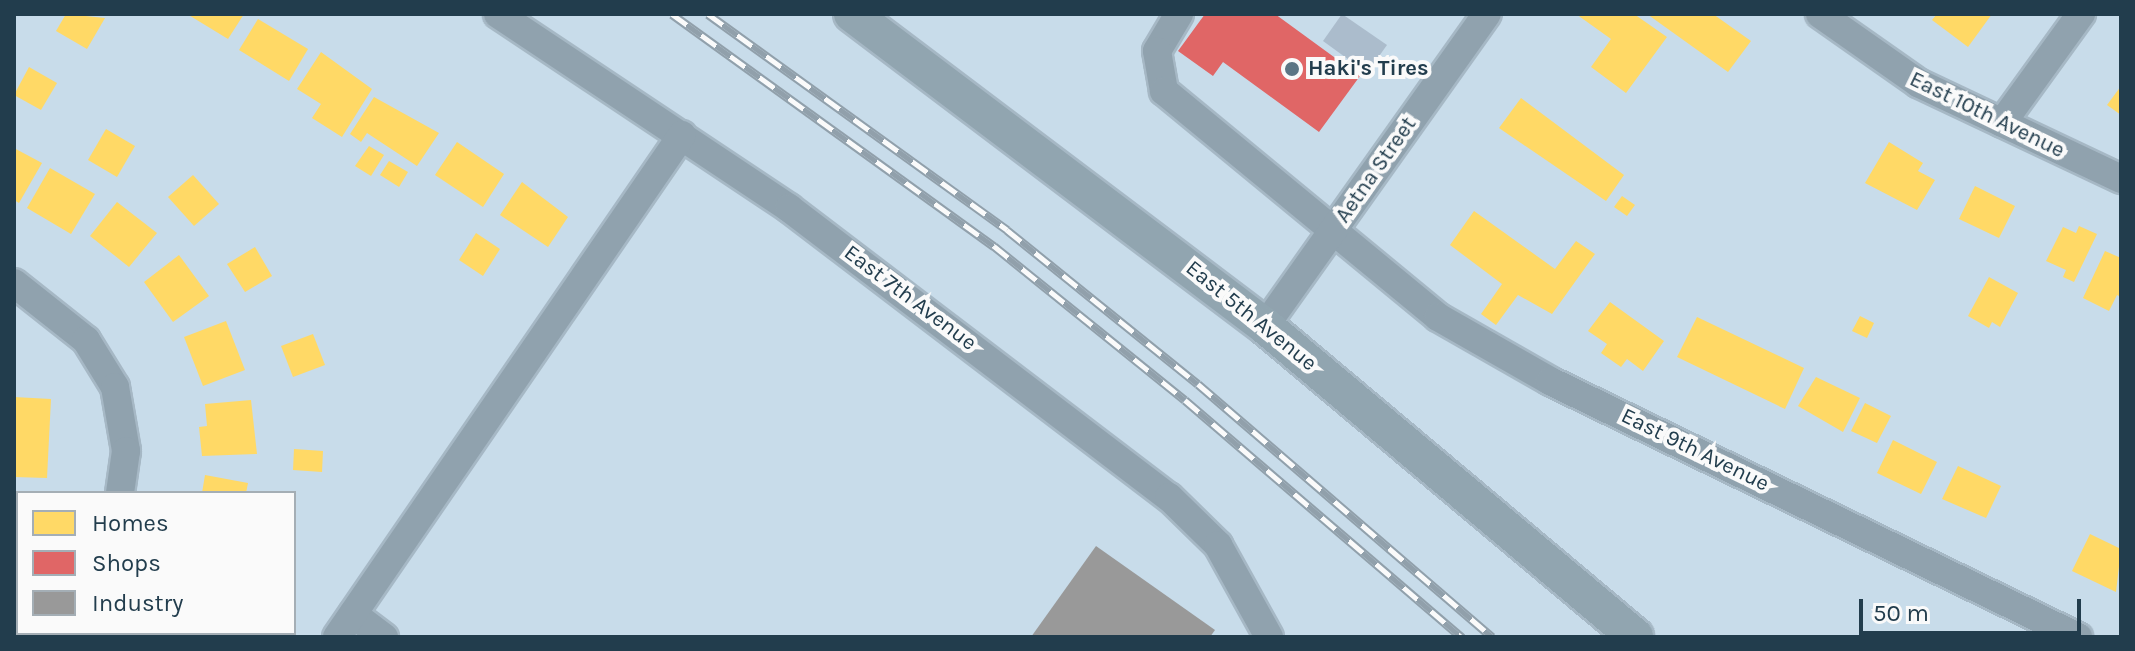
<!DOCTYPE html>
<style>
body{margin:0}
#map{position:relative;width:2135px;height:651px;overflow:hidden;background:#c8dcea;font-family:Karla,sans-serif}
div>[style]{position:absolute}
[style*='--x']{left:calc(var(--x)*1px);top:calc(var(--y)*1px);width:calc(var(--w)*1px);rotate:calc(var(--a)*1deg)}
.homes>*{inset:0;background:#ffd966}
.shops>*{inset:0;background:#e06666}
.industry>*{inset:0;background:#999}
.building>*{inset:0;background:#abbccc}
.roads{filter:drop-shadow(2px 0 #a6b8c5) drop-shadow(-2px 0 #a6b8c5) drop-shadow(0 2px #a6b8c5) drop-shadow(0 -2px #a6b8c5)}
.minor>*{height:28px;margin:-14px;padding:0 14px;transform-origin:14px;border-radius:14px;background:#90a2ae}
.major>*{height:36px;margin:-18px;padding:0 18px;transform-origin:18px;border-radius:18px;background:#91a5b0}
.rail>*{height:9px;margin-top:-4.5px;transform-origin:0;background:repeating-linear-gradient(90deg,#fafafa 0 18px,#91a0ab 0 36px);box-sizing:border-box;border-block:2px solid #91a0ab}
.dots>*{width:22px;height:22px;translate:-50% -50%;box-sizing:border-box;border:4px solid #fafafa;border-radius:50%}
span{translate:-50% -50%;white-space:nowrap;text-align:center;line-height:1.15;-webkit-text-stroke:8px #fafafa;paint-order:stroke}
.poi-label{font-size:22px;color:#223d4d;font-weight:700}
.left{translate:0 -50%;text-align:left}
.street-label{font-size:22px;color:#223d4d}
.frame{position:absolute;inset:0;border:16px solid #223d4d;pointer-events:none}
.legend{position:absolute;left:16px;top:491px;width:280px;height:144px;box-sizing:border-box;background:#fafafa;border:2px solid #a4aeb5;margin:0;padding:10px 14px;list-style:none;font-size:24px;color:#223d4d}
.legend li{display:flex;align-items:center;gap:16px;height:40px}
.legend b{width:40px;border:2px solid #a4aeb5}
.scale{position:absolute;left:1859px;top:599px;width:222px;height:36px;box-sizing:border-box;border:4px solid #223d4d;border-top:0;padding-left:10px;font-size:24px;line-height:28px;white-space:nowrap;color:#223d4d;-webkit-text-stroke:6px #fafafa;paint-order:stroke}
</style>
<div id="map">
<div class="homes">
<div style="clip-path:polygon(66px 14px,105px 18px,87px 49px,56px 31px)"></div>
<div style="clip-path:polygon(187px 14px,244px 14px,228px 39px)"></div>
<div style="clip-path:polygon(1576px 14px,1634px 14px,1667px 37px,1626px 93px,1591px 67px,1611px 39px)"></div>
<div style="clip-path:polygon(1647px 14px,1713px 14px,1751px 41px,1728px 72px)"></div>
<div style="clip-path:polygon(1937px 14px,1992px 14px,1968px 47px,1932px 20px)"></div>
<div style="clip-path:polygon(258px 19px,308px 49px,289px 81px,239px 50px)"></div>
<div style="clip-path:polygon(321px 52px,372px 89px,342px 137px,312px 118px,321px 104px,297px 89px)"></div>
<div style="clip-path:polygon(29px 67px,57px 83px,41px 110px,14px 95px)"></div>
<div style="clip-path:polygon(2121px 86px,2121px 115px,2107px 105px)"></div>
<div style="clip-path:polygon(374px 97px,439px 133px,417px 166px,367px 133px,361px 142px,350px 134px)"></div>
<div style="clip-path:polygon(1521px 98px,1624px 175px,1606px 201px,1499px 128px)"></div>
<div style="clip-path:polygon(106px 129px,135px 146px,117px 177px,88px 160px)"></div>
<div style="clip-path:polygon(457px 142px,504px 174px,483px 207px,435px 175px)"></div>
<div style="clip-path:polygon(1889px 142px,1923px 163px,1918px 171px,1935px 180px,1917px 210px,1865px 183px)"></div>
<div style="clip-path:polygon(369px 146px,384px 155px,371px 176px,355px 166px)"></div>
<div style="clip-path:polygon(14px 148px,42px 163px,19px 203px,14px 200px)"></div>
<div style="clip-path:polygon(389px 161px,408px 172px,399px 187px,380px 175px)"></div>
<div style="clip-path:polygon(50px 168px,95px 194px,71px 234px,27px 208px)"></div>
<div style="clip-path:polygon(193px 175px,219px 204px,194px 226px,168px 197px)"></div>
<div style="clip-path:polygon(522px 182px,568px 217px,548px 247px,500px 215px)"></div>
<div style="clip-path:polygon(1975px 186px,2015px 206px,1999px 238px,1959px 219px)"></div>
<div style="clip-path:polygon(1622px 196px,1635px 205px,1627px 216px,1614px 207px)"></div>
<div style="clip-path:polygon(117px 202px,157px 233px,129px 267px,90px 236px)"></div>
<div style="clip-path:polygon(1474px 211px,1555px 269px,1576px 241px,1595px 254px,1552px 314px,1518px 295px,1496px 325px,1481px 314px,1502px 284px,1450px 245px)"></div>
<div style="clip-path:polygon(2079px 226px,2097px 234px,2074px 282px,2063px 277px,2066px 270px,2046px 261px,2063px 227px,2076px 233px)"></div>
<div style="clip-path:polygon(476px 233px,500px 249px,483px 276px,459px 260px)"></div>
<div style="clip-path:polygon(255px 247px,272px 276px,245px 292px,227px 264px)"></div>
<div style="clip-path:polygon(2105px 251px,2121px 258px,2121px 297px,2117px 295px,2109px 311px,2083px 298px)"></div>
<div style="clip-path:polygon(179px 255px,209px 296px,173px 322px,144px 282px)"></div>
<div style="clip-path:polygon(1989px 277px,2018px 293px,2000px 327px,1992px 322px,1989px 328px,1968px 316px)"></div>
<div style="clip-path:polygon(1610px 302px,1664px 341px,1643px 371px,1627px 359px,1621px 367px,1601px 353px,1607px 344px,1588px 331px)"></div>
<div style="clip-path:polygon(1860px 316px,1874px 323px,1867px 338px,1852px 331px)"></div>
<div style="clip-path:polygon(1697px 317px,1804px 368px,1785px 409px,1677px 357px)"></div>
<div style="clip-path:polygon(226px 321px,245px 370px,203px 386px,184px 337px)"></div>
<div style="clip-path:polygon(313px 334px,325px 365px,293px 377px,281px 346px)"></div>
<div style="clip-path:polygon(1816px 377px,1860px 398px,1843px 432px,1798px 406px)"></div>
<div style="clip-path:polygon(14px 397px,51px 399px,47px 478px,14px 477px)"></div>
<div style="clip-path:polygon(251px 400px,257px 454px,202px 456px,199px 427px,207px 426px,205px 404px)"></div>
<div style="clip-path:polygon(1865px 403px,1891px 416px,1877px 443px,1851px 431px)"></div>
<div style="clip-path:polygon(1893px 440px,1937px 462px,1921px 494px,1877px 473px)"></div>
<div style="clip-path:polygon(294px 449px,323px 451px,322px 472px,293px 470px)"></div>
<div style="clip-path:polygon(1958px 466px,2001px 486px,1986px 518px,1942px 499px)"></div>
<div style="clip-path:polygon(205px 475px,248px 483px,246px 493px,202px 493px)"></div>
<div style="clip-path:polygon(14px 496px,18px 498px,18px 524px,14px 521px)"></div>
<div style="clip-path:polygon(2090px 534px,2121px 549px,2116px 592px,2072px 571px)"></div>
<div style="clip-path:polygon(132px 633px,187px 633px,129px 637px)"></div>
</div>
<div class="shops">
<div style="clip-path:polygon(1205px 14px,1275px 14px,1360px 76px,1319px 132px,1223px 62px,1213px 76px,1178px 51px)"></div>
</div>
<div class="industry">
<div style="clip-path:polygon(1096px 546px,1215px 630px,1210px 637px,1031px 637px)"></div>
</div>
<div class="building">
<div style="clip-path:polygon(1342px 14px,1387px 45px,1367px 73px,1323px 41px)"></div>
</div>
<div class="roads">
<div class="minor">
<div style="--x:498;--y:14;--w:350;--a:33.7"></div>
<div style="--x:789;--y:208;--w:477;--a:37.3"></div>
<div style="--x:1169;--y:497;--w:69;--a:44.4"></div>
<div style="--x:1218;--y:545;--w:105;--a:61"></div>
<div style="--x:1179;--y:14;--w:43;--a:120.7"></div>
<div style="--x:1157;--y:51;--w:41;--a:80.1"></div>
<div style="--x:1164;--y:91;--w:355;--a:39.5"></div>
<div style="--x:1438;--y:317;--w:129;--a:29.7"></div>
<div style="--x:1550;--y:381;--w:587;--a:25.87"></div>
<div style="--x:1820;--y:14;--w:120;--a:35.1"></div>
<div style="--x:1918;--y:83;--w:225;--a:25.3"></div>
<div style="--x:2002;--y:123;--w:135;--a:-54.1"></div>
<div style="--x:14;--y:283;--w:92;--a:38.4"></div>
<div style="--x:86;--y:340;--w:55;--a:58.3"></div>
<div style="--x:115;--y:387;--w:65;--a:80.2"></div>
<div style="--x:126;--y:451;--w:42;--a:98.1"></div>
<div style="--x:1265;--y:326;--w:383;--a:-54.6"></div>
<div style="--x:353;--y:614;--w:39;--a:37"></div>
<div style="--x:33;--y:637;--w:5;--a:-53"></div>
<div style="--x:337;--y:637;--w:609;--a:-55.5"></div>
</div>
<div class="major">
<div style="--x:852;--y:14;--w:518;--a:37.07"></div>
<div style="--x:1265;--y:326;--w:483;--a:40"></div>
</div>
</div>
<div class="rail">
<div style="--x:672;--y:14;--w:397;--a:35.8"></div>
<div style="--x:994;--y:246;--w:245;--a:38.9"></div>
<div style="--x:1185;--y:400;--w:365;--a:40.6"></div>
<div style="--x:708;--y:14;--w:369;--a:35.8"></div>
<div style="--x:1007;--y:230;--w:245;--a:38.9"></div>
<div style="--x:1198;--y:384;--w:388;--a:40.7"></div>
</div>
<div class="dots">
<div style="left:1292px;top:69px;background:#5c7584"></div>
</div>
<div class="poi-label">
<span class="left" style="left:1308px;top:69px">Haki's Tires</span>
</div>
<div class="street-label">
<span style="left:1987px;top:115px;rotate:26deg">East 10th Avenue</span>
<span style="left:1376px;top:170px;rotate:-55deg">Aetna Street</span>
<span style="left:910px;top:298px;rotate:37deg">East 7th Avenue</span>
<span style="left:1251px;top:316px;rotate:39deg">East 5th Avenue</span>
<span style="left:1695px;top:450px;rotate:26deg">East 9th Avenue</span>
</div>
<div class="frame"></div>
<ul class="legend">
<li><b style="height:22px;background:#ffd966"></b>Homes</li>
<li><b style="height:22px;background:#e06666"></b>Shops</li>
<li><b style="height:22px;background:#999"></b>Industry</li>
</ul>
<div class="scale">50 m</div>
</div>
